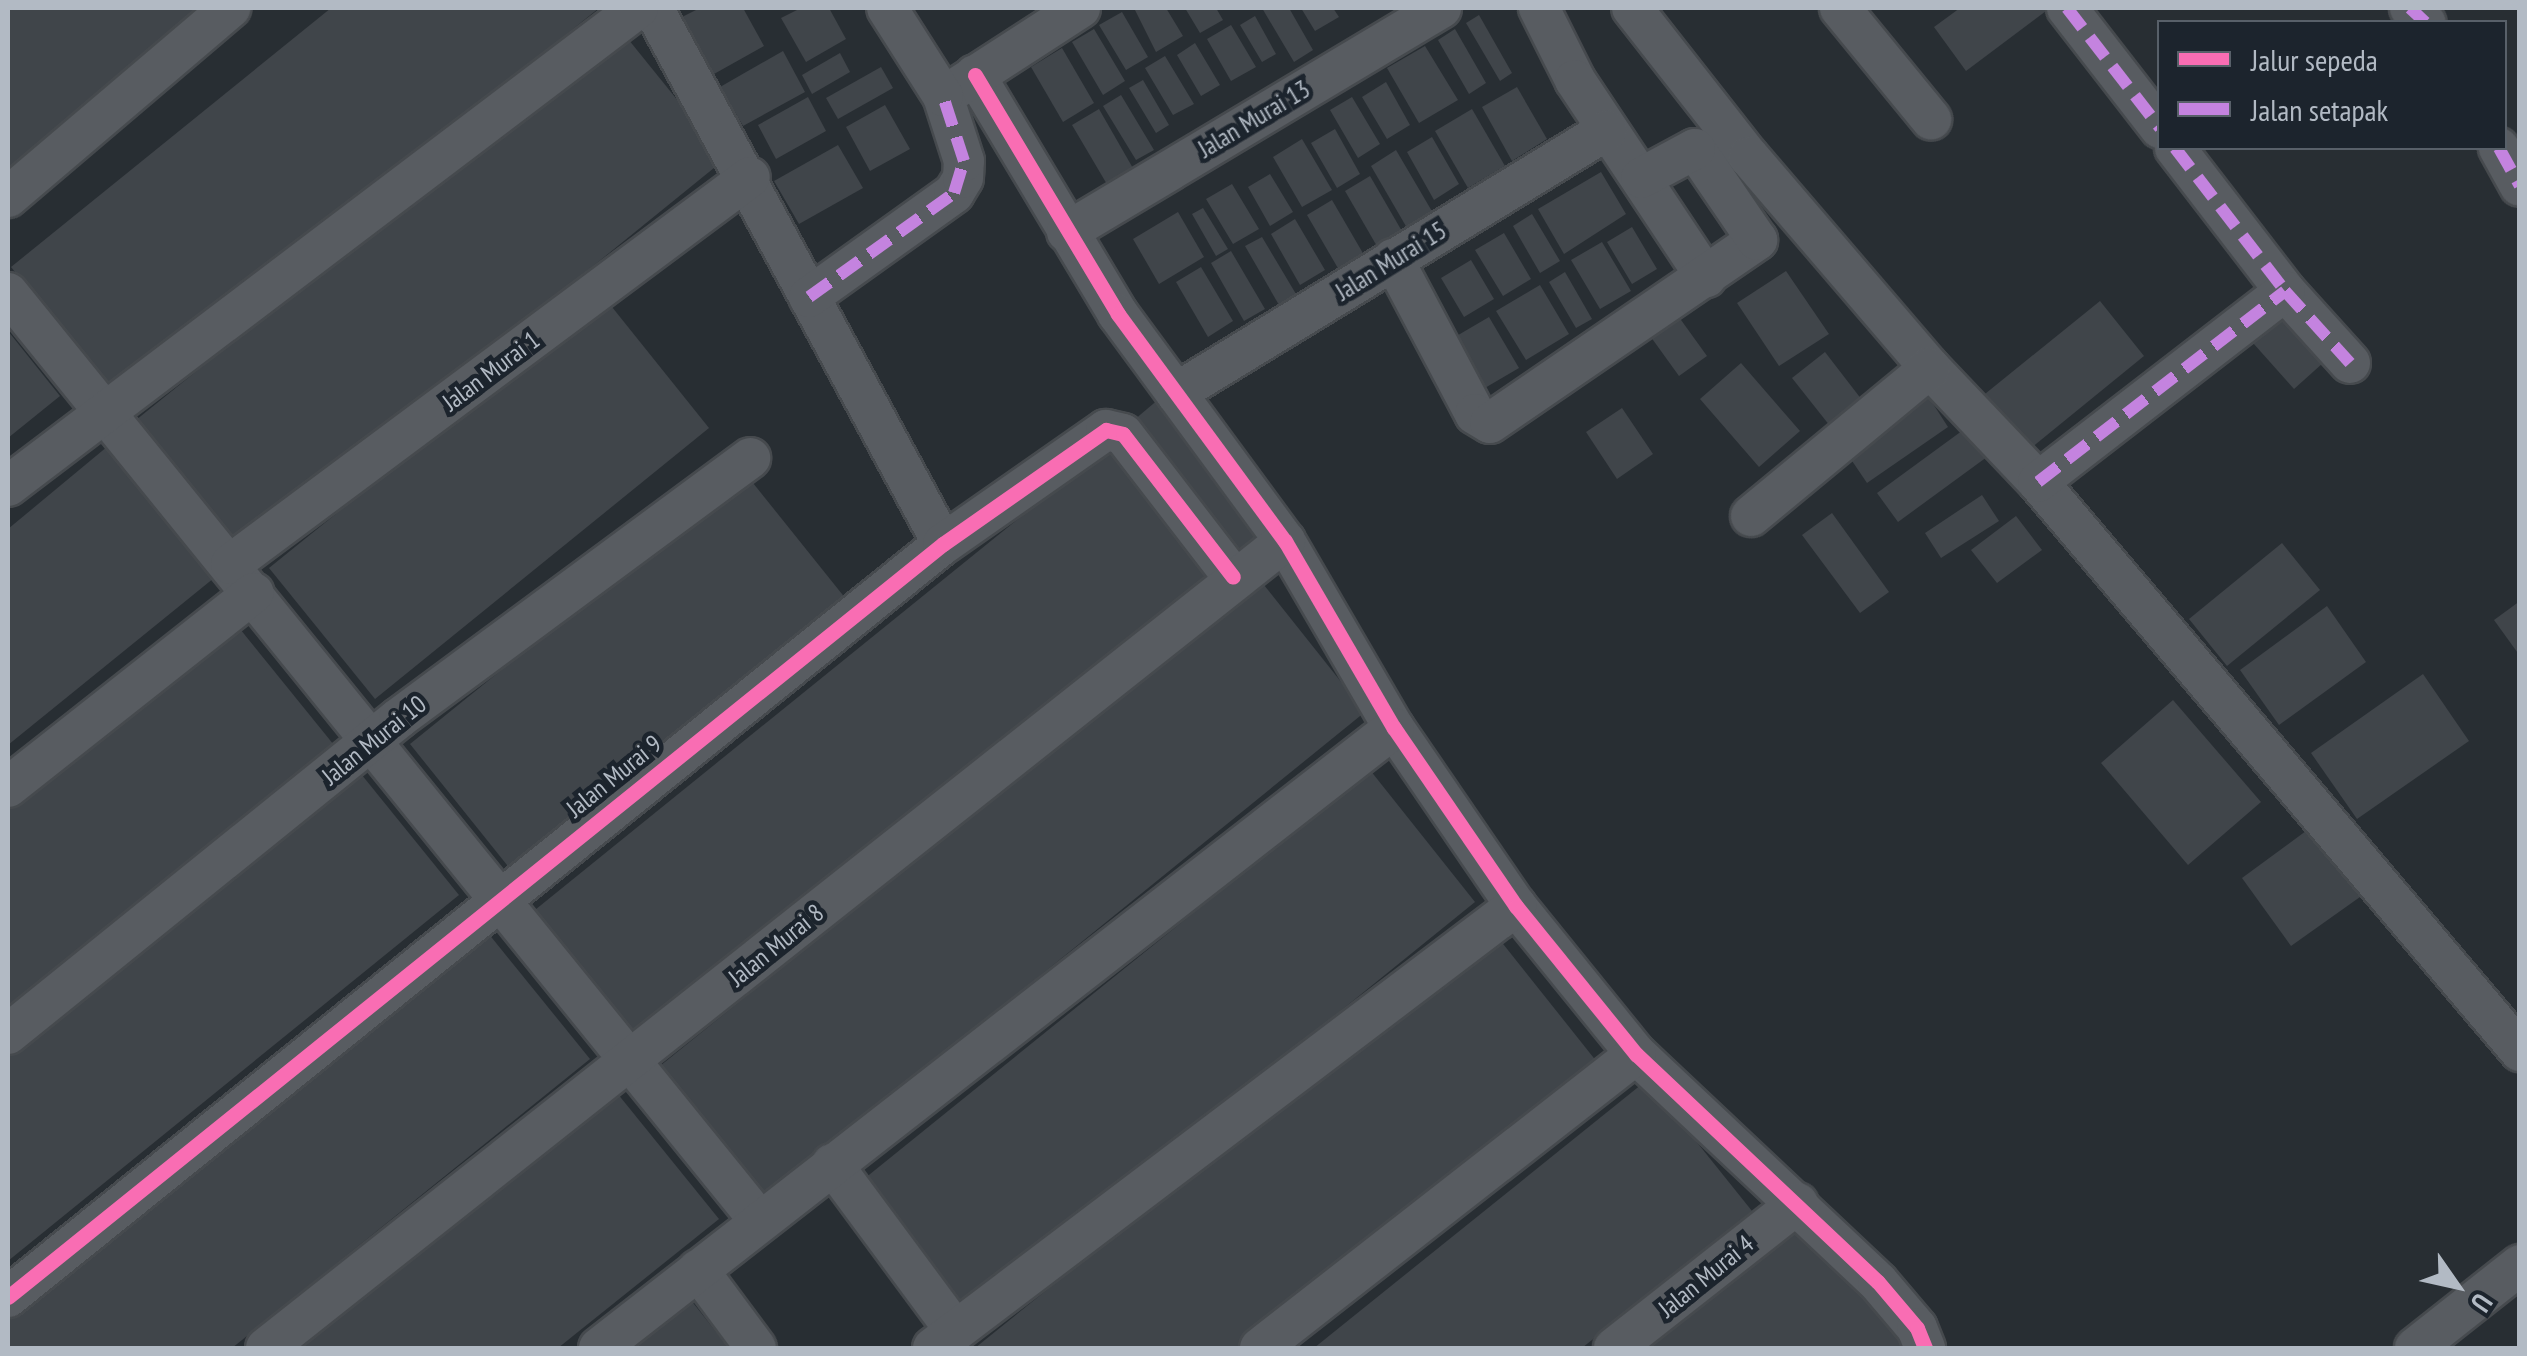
<!DOCTYPE html>
<style>
body{margin:0}
#map{position:relative;width:2527px;height:1356px;overflow:hidden;background:#282e33;font-family:"PT Sans Narrow",sans-serif}
div>[style]{position:absolute}
[style*='--x']{left:calc(var(--x)*1px);top:calc(var(--y)*1px);width:calc(var(--w)*1px);rotate:calc(var(--a)*1deg)}
.building>*{inset:0;background:#40454a}
.roads{filter:drop-shadow(2px 0 #464a4e) drop-shadow(-2px 0 #464a4e) drop-shadow(0 2px #464a4e) drop-shadow(0 -2px #464a4e)}
.minor>*{height:40px;margin:-20px;padding:0 20px;transform-origin:20px;border-radius:20px;background:#585c61}
.quiet>*{height:12px;margin-top:-6px;transform-origin:0;background:repeating-linear-gradient(90deg,#c483df 0 25px,transparent 0 37px)}
.cycleway>*{height:15px;margin:-7.5px;padding:0 7.5px;transform-origin:7.5px;border-radius:7.5px;background:#f96db3}
span{translate:-50% -50%;white-space:nowrap;text-align:center;line-height:1.15;-webkit-text-stroke:9px #1c242d;paint-order:stroke}
.street-label{font-size:25px;color:#b2bac4}
.frame{position:absolute;inset:0;border:10px solid #b2bac4;pointer-events:none}
.legend{position:absolute;left:2157px;top:20px;width:350px;height:130px;box-sizing:border-box;background:#1c242d;border:2px solid #586069;margin:0;padding:12px 18px;list-style:none;font-size:30px;color:#b2bac4}
.legend li{display:flex;align-items:center;gap:20px;height:50px}
.legend b{width:50px;border:2px solid #586069}
.north{position:absolute;left:2407px;top:1236px;width:100px;height:100px;-webkit-text-stroke:8px #1c242d;paint-order:stroke;rotate:124deg;font-size:28px;font-weight:700;line-height:40px;text-align:center;color:#b2bac4}
.north::after{content:'';display:block;margin:auto;width:35px;height:45px;background:#b2bac4;clip-path:polygon(50% 0,100% 100%,50% 72%,0 100%)}
</style>
<div id="map">
<div class="building">
<div style="clip-path:polygon(8px 8px,217px 8px,8px 177px)"></div>
<div style="clip-path:polygon(331px 8px,599px 8px,116px 398px,11px 267px)"></div>
<div style="clip-path:polygon(700px 8px,743px 8px,764px 46px,714px 74px,682px 17px)"></div>
<div style="clip-path:polygon(801px 8px,829px 8px,846px 39px,806px 62px,781px 18px)"></div>
<div style="clip-path:polygon(1134px 8px,1166px 8px,1183px 36px,1156px 52px)"></div>
<div style="clip-path:polygon(1185px 8px,1216px 8px,1223px 20px,1200px 33px)"></div>
<div style="clip-path:polygon(1262px 8px,1289px 8px,1313px 50px,1294px 62px)"></div>
<div style="clip-path:polygon(1301px 8px,1333px 8px,1339px 17px,1315px 31px)"></div>
<div style="clip-path:polygon(1960px 8px,2050px 8px,1966px 71px,1934px 27px)"></div>
<div style="clip-path:polygon(1122px 12px,1148px 57px,1126px 70px,1099px 25px)"></div>
<div style="clip-path:polygon(1479px 15px,1512px 73px,1500px 81px,1466px 23px)"></div>
<div style="clip-path:polygon(1255px 16px,1276px 54px,1262px 62px,1240px 25px)"></div>
<div style="clip-path:polygon(1231px 25px,1256px 67px,1231px 81px,1207px 39px)"></div>
<div style="clip-path:polygon(620px 29px,725px 159px,242px 551px,136px 420px)"></div>
<div style="clip-path:polygon(1094px 29px,1125px 81px,1103px 95px,1072px 42px)"></div>
<div style="clip-path:polygon(1455px 29px,1486px 83px,1469px 94px,1438px 40px)"></div>
<div style="clip-path:polygon(1195px 43px,1220px 85px,1201px 96px,1177px 55px)"></div>
<div style="clip-path:polygon(1425px 46px,1458px 100px,1419px 123px,1387px 68px)"></div>
<div style="clip-path:polygon(1062px 48px,1094px 103px,1063px 122px,1031px 67px)"></div>
<div style="clip-path:polygon(783px 51px,805px 92px,743px 126px,720px 87px)"></div>
<div style="clip-path:polygon(840px 53px,850px 72px,812px 94px,802px 75px)"></div>
<div style="clip-path:polygon(1165px 56px,1194px 104px,1173px 115px,1145px 68px)"></div>
<div style="clip-path:polygon(881px 67px,893px 88px,838px 119px,826px 98px)"></div>
<div style="clip-path:polygon(1143px 80px,1169px 125px,1156px 133px,1129px 88px)"></div>
<div style="clip-path:polygon(1386px 82px,1410px 125px,1387px 139px,1362px 97px)"></div>
<div style="clip-path:polygon(1517px 87px,1547px 139px,1512px 161px,1482px 107px)"></div>
<div style="clip-path:polygon(1121px 95px,1154px 150px,1136px 160px,1103px 106px)"></div>
<div style="clip-path:polygon(808px 97px,826px 131px,776px 159px,758px 125px)"></div>
<div style="clip-path:polygon(1352px 97px,1380px 144px,1358px 158px,1330px 110px)"></div>
<div style="clip-path:polygon(885px 105px,910px 149px,870px 171px,846px 127px)"></div>
<div style="clip-path:polygon(1099px 109px,1134px 170px,1108px 186px,1072px 125px)"></div>
<div style="clip-path:polygon(1472px 109px,1505px 166px,1468px 188px,1435px 131px)"></div>
<div style="clip-path:polygon(1335px 129px,1360px 174px,1337px 188px,1311px 143px)"></div>
<div style="clip-path:polygon(1432px 137px,1459px 184px,1434px 200px,1407px 152px)"></div>
<div style="clip-path:polygon(1302px 139px,1332px 190px,1302px 207px,1273px 157px)"></div>
<div style="clip-path:polygon(838px 145px,863px 188px,799px 224px,774px 181px)"></div>
<div style="clip-path:polygon(1396px 150px,1433px 213px,1407px 228px,1371px 166px)"></div>
<div style="clip-path:polygon(1601px 172px,1626px 214px,1564px 254px,1538px 209px)"></div>
<div style="clip-path:polygon(1270px 174px,1293px 212px,1270px 226px,1248px 187px)"></div>
<div style="clip-path:polygon(1370px 176px,1403px 233px,1378px 248px,1345px 191px)"></div>
<div style="clip-path:polygon(1232px 184px,1259px 229px,1233px 244px,1206px 199px)"></div>
<div style="clip-path:polygon(1332px 200px,1364px 255px,1339px 270px,1307px 215px)"></div>
<div style="clip-path:polygon(1203px 208px,1228px 249px,1216px 256px,1192px 214px)"></div>
<div style="clip-path:polygon(1178px 212px,1204px 257px,1159px 284px,1133px 239px)"></div>
<div style="clip-path:polygon(1532px 214px,1560px 261px,1540px 273px,1513px 226px)"></div>
<div style="clip-path:polygon(1295px 219px,1325px 270px,1300px 285px,1271px 234px)"></div>
<div style="clip-path:polygon(1632px 227px,1657px 269px,1632px 284px,1607px 242px)"></div>
<div style="clip-path:polygon(1504px 233px,1531px 279px,1503px 296px,1475px 250px)"></div>
<div style="clip-path:polygon(1262px 237px,1296px 294px,1279px 305px,1245px 246px)"></div>
<div style="clip-path:polygon(1602px 242px,1631px 291px,1600px 309px,1571px 260px)"></div>
<div style="clip-path:polygon(1231px 251px,1265px 309px,1244px 321px,1211px 263px)"></div>
<div style="clip-path:polygon(1471px 260px,1494px 299px,1464px 317px,1441px 278px)"></div>
<div style="clip-path:polygon(1201px 267px,1233px 321px,1208px 337px,1176px 282px)"></div>
<div style="clip-path:polygon(1786px 271px,1829px 334px,1779px 366px,1737px 303px)"></div>
<div style="clip-path:polygon(1565px 272px,1592px 319px,1576px 328px,1549px 282px)"></div>
<div style="clip-path:polygon(1540px 285px,1569px 334px,1526px 360px,1496px 311px)"></div>
<div style="clip-path:polygon(604px 297px,709px 428px,375px 699px,269px 568px)"></div>
<div style="clip-path:polygon(2100px 301px,2144px 356px,2025px 453px,1980px 398px)"></div>
<div style="clip-path:polygon(2274px 307px,2323px 363px,2294px 389px,2245px 334px)"></div>
<div style="clip-path:polygon(1676px 313px,1707px 356px,1679px 376px,1648px 333px)"></div>
<div style="clip-path:polygon(1489px 317px,1519px 368px,1478px 392px,1448px 341px)"></div>
<div style="clip-path:polygon(8px 331px,60px 396px,8px 438px)"></div>
<div style="clip-path:polygon(1825px 352px,1862px 400px,1830px 426px,1792px 378px)"></div>
<div style="clip-path:polygon(1741px 363px,1800px 431px,1759px 467px,1700px 399px)"></div>
<div style="clip-path:polygon(1928px 396px,1948px 427px,1867px 483px,1846px 452px)"></div>
<div style="clip-path:polygon(1160px 398px,1265px 530px,1232px 557px,1127px 426px)"></div>
<div style="clip-path:polygon(1622px 408px,1653px 454px,1617px 479px,1586px 432px)"></div>
<div style="clip-path:polygon(1970px 425px,1991px 454px,1898px 522px,1877px 493px)"></div>
<div style="clip-path:polygon(108px 446px,214px 578px,8px 745px,8px 529px)"></div>
<div style="clip-path:polygon(1107px 447px,1213px 578px,635px 1045px,530px 914px)"></div>
<div style="clip-path:polygon(745px 473px,850px 604px,515px 875px,410px 744px)"></div>
<div style="clip-path:polygon(1982px 495px,1999px 521px,1941px 558px,1925px 533px)"></div>
<div style="clip-path:polygon(1832px 513px,1889px 592px,1860px 613px,1802px 535px)"></div>
<div style="clip-path:polygon(2016px 516px,2042px 550px,1997px 583px,1971px 550px)"></div>
<div style="clip-path:polygon(2282px 543px,2320px 590px,2227px 666px,2189px 619px)"></div>
<div style="clip-path:polygon(1260px 580px,1365px 712px,761px 1202px,655px 1070px)"></div>
<div style="clip-path:polygon(2520px 601px,2520px 656px,2494px 620px)"></div>
<div style="clip-path:polygon(2327px 606px,2366px 662px,2279px 725px,2240px 670px)"></div>
<div style="clip-path:polygon(232px 619px,338px 750px,8px 1018px,8px 801px)"></div>
<div style="clip-path:polygon(2423px 674px,2469px 741px,2357px 819px,2311px 753px)"></div>
<div style="clip-path:polygon(2173px 700px,2261px 802px,2188px 865px,2101px 763px)"></div>
<div style="clip-path:polygon(353px 764px,459px 895px,8px 1261px,8px 1044px)"></div>
<div style="clip-path:polygon(1370px 770px,1475px 902px,965px 1315px,859px 1183px)"></div>
<div style="clip-path:polygon(2310px 828px,2360px 897px,2291px 946px,2242px 878px)"></div>
<div style="clip-path:polygon(484px 928px,590px 1059px,232px 1348px,8px 1348px,8px 1314px)"></div>
<div style="clip-path:polygon(1492px 930px,1597px 1062px,1242px 1348px,975px 1348px)"></div>
<div style="clip-path:polygon(1647px 1080px,1752px 1211px,1582px 1348px,1314px 1348px)"></div>
<div style="clip-path:polygon(613px 1088px,719px 1219px,558px 1348px,291px 1348px)"></div>
<div style="clip-path:polygon(1802px 1212px,1908px 1343px,1901px 1348px,1633px 1348px)"></div>
<div style="clip-path:polygon(686px 1294px,729px 1348px,619px 1348px)"></div>
</div>
<div class="roads">
<div class="minor">
<div style="--x:653;--y:8;--w:609;--a:61.58"></div>
<div style="--x:1539;--y:8;--w:80;--a:63.4"></div>
<div style="--x:1575;--y:80;--w:237;--a:56.4"></div>
<div style="--x:1632;--y:8;--w:189;--a:51.9"></div>
<div style="--x:1749;--y:157;--w:278;--a:49.4"></div>
<div style="--x:1930;--y:368;--w:157;--a:46.5"></div>
<div style="--x:2038;--y:482;--w:746;--a:49.73"></div>
<div style="--x:1840;--y:8;--w:144;--a:50.7"></div>
<div style="--x:2067;--y:8;--w:152;--a:52.2"></div>
<div style="--x:2410;--y:8;--w:21;--a:43"></div>
<div style="--x:975;--y:75;--w:279;--a:59.1"></div>
<div style="--x:1118;--y:314;--w:282;--a:53.7"></div>
<div style="--x:1285;--y:541;--w:216;--a:59.8"></div>
<div style="--x:1394;--y:728;--w:216;--a:55.6"></div>
<div style="--x:1516;--y:906;--w:191;--a:51"></div>
<div style="--x:1636;--y:1054;--w:332;--a:43.3"></div>
<div style="--x:1878;--y:1282;--w:60;--a:49.7"></div>
<div style="--x:1917;--y:1328;--w:22;--a:68"></div>
<div style="--x:955;--y:89;--w:149;--a:-32.9"></div>
<div style="--x:2175;--y:148;--w:180;--a:52.4"></div>
<div style="--x:2285;--y:291;--w:97;--a:47.9"></div>
<div style="--x:2499;--y:148;--w:43;--a:61.1"></div>
<div style="--x:8;--y:197;--w:292;--a:-40.4"></div>
<div style="--x:1067;--y:232;--w:436;--a:-30.9"></div>
<div style="--x:1393;--y:259;--w:175;--a:62.1"></div>
<div style="--x:1475;--y:414;--w:17;--a:31"></div>
<div style="--x:1490;--y:423;--w:324;--a:-34.4"></div>
<div style="--x:1757;--y:240;--w:110;--a:-124.3"></div>
<div style="--x:1695;--y:149;--w:61;--a:151.8"></div>
<div style="--x:8;--y:293;--w:1193;--a:50.99"></div>
<div style="--x:809;--y:297;--w:178;--a:-35.6"></div>
<div style="--x:954;--y:193;--w:17;--a:-59"></div>
<div style="--x:963;--y:178;--w:17;--a:-87"></div>
<div style="--x:964;--y:161;--w:68;--a:-107.9"></div>
<div style="--x:943;--y:96;--w:104;--a:-122.5"></div>
<div style="--x:1176;--y:393;--w:505;--a:-31.39"></div>
<div style="--x:2038;--y:482;--w:312;--a:-37.7"></div>
<div style="--x:8;--y:486;--w:791;--a:-37.19"></div>
<div style="--x:1751;--y:516;--w:232;--a:-39.6"></div>
<div style="--x:231;--y:564;--w:647;--a:-36.71"></div>
<div style="--x:8;--y:787;--w:313;--a:-38.3"></div>
<div style="--x:8;--y:1034;--w:503;--a:-38.94"></div>
<div style="--x:399;--y:718;--w:437;--a:-36.5"></div>
<div style="--x:832;--y:1164;--w:207;--a:53.5"></div>
<div style="--x:698;--y:1270;--w:97;--a:53.4"></div>
<div style="--x:8;--y:1297;--w:1201;--a:-38.85"></div>
<div style="--x:943;--y:544;--w:199;--a:-35"></div>
<div style="--x:1106;--y:430;--w:17;--a:13"></div>
<div style="--x:1123;--y:434;--w:180;--a:52.4"></div>
<div style="--x:266;--y:1348;--w:1300;--a:-38.38"></div>
<div style="--x:599;--y:1348;--w:1008;--a:-37.95"></div>
<div style="--x:933;--y:1348;--w:732;--a:-37.17"></div>
<div style="--x:1260;--y:1348;--w:477;--a:-38"></div>
<div style="--x:1614;--y:1348;--w:234;--a:-38.2"></div>
<div style="--x:2415;--y:1348;--w:134;--a:-38.3"></div>
</div>
</div>
<div class="quiet">
<div style="--x:2067;--y:8;--w:152;--a:52.2"></div>
<div style="--x:2410;--y:8;--w:21;--a:43"></div>
<div style="--x:2175;--y:148;--w:180;--a:52.4"></div>
<div style="--x:2285;--y:291;--w:97;--a:47.9"></div>
<div style="--x:2499;--y:148;--w:43;--a:61.1"></div>
<div style="--x:809;--y:297;--w:178;--a:-35.6"></div>
<div style="--x:954;--y:193;--w:34;--a:-73"></div>
<div style="--x:964;--y:161;--w:68;--a:-107.9"></div>
<div style="--x:2038;--y:482;--w:312;--a:-37.7"></div>
</div>
<div class="cycleway">
<div style="--x:975;--y:75;--w:279;--a:59.1"></div>
<div style="--x:1118;--y:314;--w:282;--a:53.7"></div>
<div style="--x:1285;--y:541;--w:216;--a:59.8"></div>
<div style="--x:1394;--y:728;--w:216;--a:55.6"></div>
<div style="--x:1516;--y:906;--w:191;--a:51"></div>
<div style="--x:1636;--y:1054;--w:332;--a:43.3"></div>
<div style="--x:1878;--y:1282;--w:60;--a:49.7"></div>
<div style="--x:1917;--y:1328;--w:22;--a:68"></div>
<div style="--x:8;--y:1297;--w:1201;--a:-38.85"></div>
<div style="--x:943;--y:544;--w:199;--a:-35"></div>
<div style="--x:1106;--y:430;--w:17;--a:13"></div>
<div style="--x:1123;--y:434;--w:180;--a:52.4"></div>
</div>
<div class="street-label">
<span style="left:1254px;top:119px;rotate:-31deg">Jalan Murai 13</span>
<span style="left:1391px;top:261px;rotate:-32deg">Jalan Murai 15</span>
<span style="left:491px;top:371px;rotate:-37deg">Jalan Murai 1</span>
<span style="left:374px;top:740px;rotate:-39deg">Jalan Murai 10</span>
<span style="left:614px;top:776px;rotate:-39deg">Jalan Murai 9</span>
<span style="left:776px;top:945px;rotate:-39deg">Jalan Murai 8</span>
<span style="left:1706px;top:1276px;rotate:-39deg">Jalan Murai 4</span>
</div>
<div class="frame"></div>
<ul class="legend">
<li><b style="height:12px;background:#f96db3"></b>Jalur sepeda</li>
<li><b style="height:12px;background:#c483df"></b>Jalan setapak</li>
</ul>
<div class="north">U</div>
</div>
